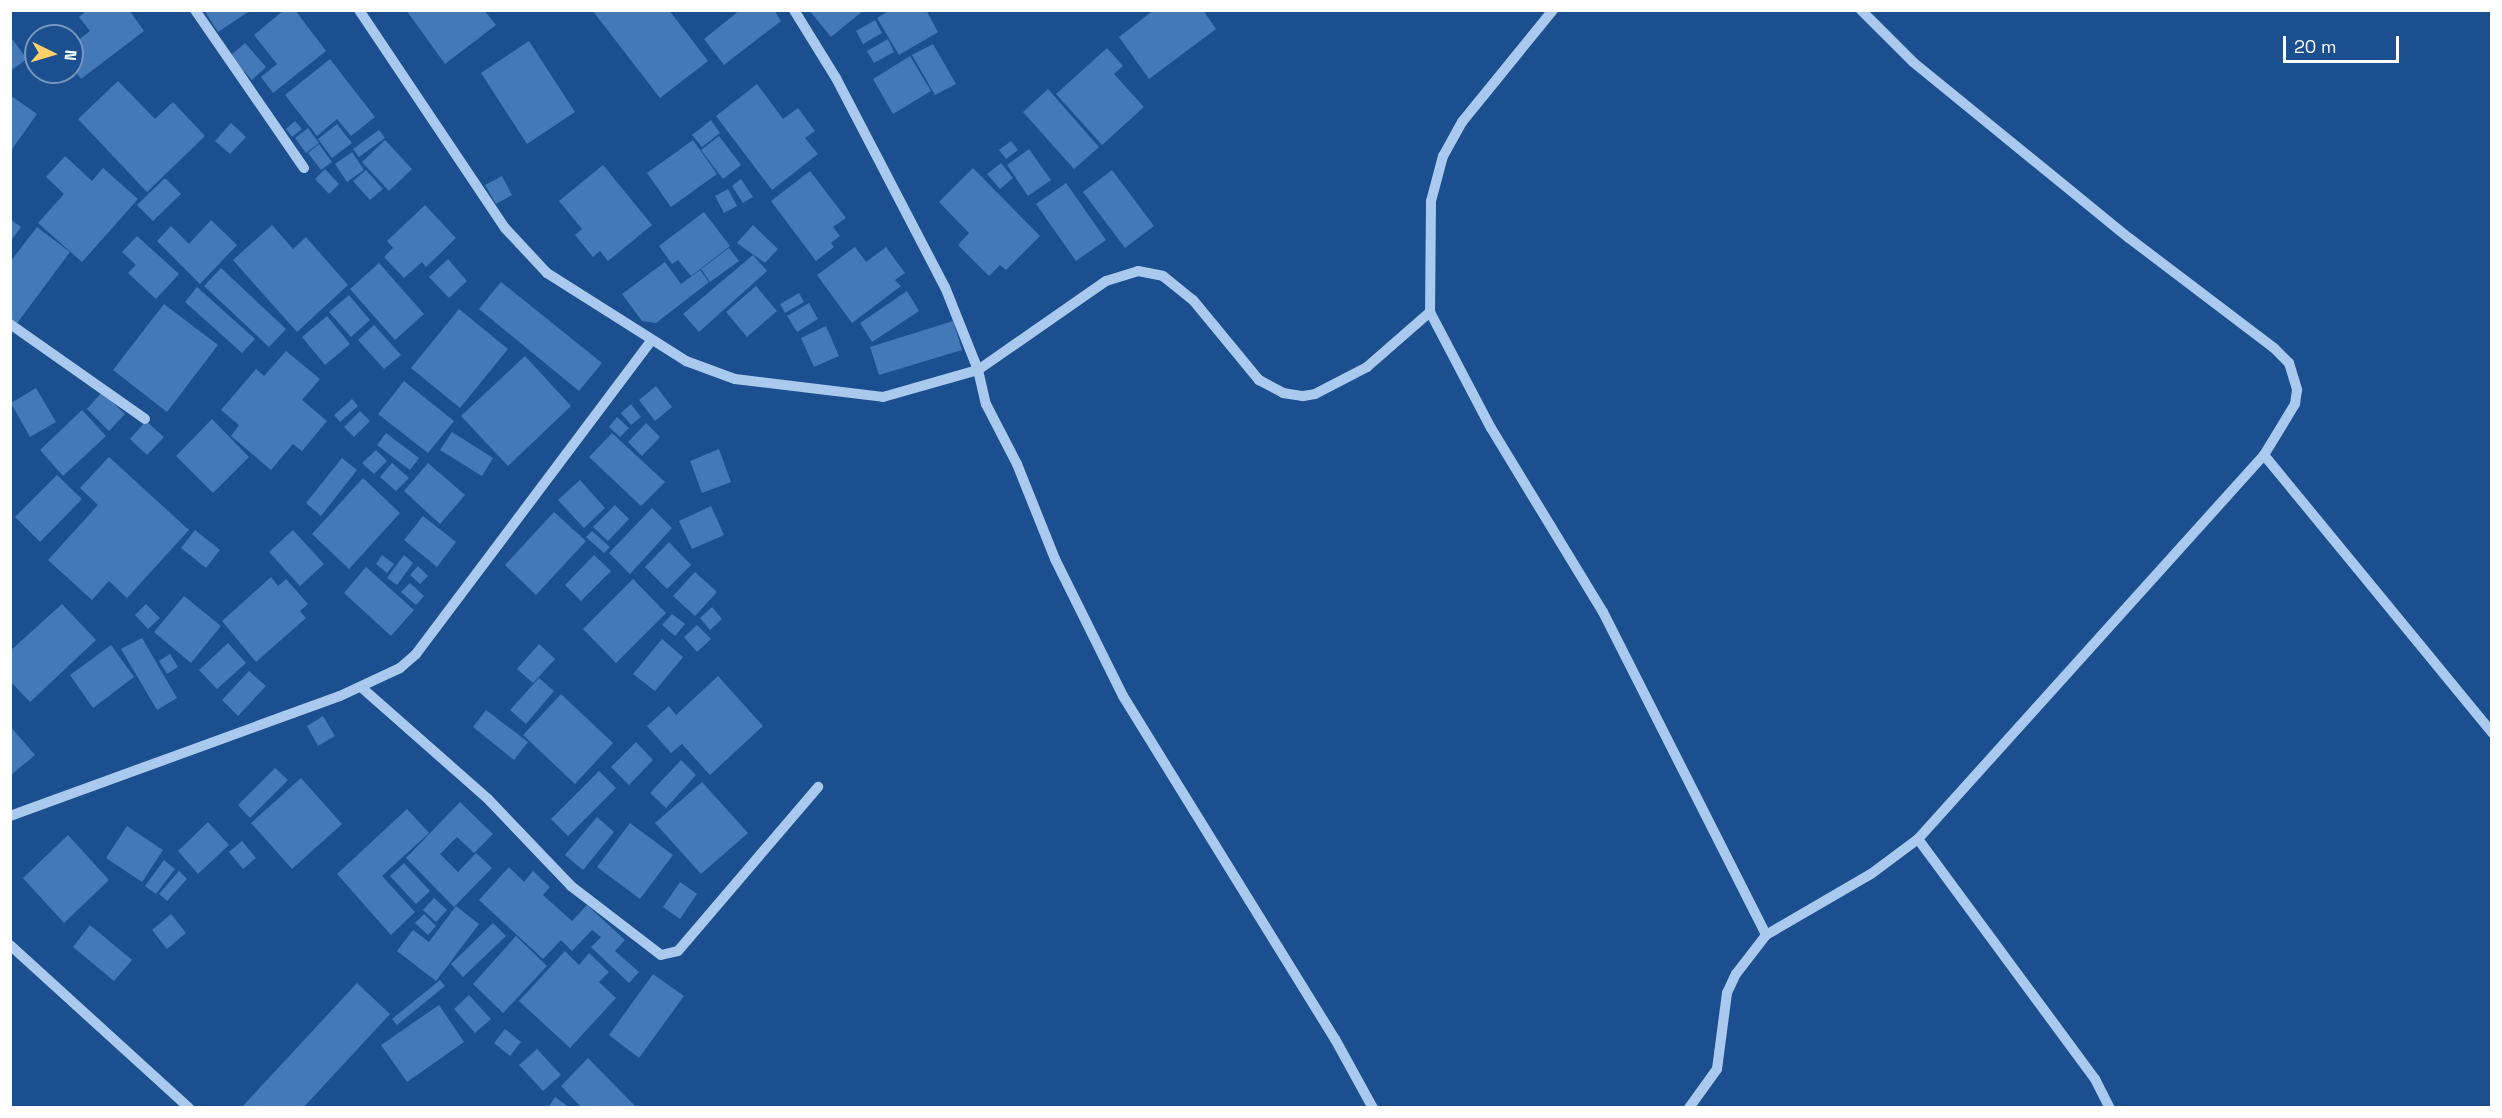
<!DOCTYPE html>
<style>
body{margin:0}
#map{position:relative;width:2502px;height:1118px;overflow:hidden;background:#1b4f8f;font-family:"Space Grotesk",sans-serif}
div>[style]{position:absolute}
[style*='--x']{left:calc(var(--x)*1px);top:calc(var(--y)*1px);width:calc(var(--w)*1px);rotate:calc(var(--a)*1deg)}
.building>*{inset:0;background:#4478b7}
.minor>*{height:10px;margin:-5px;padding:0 5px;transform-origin:5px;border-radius:5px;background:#a9c9ee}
span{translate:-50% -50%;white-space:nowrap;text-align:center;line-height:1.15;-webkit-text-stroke:5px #1b4f8f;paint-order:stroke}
.frame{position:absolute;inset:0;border:12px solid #fff;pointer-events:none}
.north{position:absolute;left:24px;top:24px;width:60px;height:60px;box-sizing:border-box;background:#1b4f8f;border:2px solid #7695bc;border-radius:50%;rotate:95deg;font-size:16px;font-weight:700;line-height:24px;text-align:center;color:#fff}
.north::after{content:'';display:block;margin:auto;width:21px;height:27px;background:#ffd166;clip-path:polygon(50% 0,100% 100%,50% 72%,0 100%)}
.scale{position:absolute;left:2283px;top:36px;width:116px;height:27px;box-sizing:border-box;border:3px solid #fff;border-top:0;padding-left:8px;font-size:18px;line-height:21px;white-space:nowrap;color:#fff;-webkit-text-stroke:4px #1b4f8f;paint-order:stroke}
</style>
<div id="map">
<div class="building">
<div style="clip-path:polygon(87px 10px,129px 10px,144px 31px,81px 79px,72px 67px,72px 45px,90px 31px,79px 17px)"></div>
<div style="clip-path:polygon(204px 10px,251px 10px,218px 32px)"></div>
<div style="clip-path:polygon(284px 10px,295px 10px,326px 51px,273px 93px,261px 77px,277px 64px,254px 35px)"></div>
<div style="clip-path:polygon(406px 10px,484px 10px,496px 25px,445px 64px)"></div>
<div style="clip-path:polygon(592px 10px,669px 10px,708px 61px,660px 98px)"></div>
<div style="clip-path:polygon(740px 10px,774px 10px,781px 21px,724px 65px,704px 39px)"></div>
<div style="clip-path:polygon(809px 10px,864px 10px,831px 37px)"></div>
<div style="clip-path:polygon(890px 10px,926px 10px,938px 32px,899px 55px,877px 18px)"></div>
<div style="clip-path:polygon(1154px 10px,1203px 10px,1216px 29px,1149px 79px,1119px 37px)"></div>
<div style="clip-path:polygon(875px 20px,882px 33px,863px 44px,856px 31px)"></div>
<div style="clip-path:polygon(10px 36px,27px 59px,10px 71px)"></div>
<div style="clip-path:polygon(888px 39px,894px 52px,874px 63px,867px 51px)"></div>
<div style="clip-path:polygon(529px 41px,575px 112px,527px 144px,481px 73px)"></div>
<div style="clip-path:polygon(245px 43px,266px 67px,252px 80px,230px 56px)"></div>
<div style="clip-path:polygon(933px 44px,956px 84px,935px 95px,912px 55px)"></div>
<div style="clip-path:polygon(1107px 48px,1123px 66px,1114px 74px,1144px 107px,1102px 145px,1056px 94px)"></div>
<div style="clip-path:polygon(910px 56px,931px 91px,893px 114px,873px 79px)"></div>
<div style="clip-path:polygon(330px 59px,375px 117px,351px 136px,337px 119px,317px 136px,285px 95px)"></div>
<div style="clip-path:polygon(118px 81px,155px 119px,173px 102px,205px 136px,147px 192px,78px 119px)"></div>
<div style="clip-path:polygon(757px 84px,783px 119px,798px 108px,815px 131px,805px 138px,818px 154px,772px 190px,716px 116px)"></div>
<div style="clip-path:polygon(1048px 89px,1099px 147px,1074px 169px,1023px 112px)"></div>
<div style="clip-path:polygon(10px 95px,37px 114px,10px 152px)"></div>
<div style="clip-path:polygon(711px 120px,720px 133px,702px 147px,692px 135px)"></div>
<div style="clip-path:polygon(295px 121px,302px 129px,292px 137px,286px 129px)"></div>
<div style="clip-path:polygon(231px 123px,246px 137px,230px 154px,215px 141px)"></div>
<div style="clip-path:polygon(337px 124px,352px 143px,332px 158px,318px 139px)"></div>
<div style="clip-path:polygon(308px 128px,319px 143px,306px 153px,295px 138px)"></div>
<div style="clip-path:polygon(379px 130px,385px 138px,359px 157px,353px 149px)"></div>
<div style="clip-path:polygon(719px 136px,741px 165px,723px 179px,701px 150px)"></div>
<div style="clip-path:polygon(385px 140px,412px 169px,389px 191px,362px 162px)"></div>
<div style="clip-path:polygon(693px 140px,717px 174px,671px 207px,647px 173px)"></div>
<div style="clip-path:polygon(1011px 141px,1018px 150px,1006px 159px,999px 150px)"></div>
<div style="clip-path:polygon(319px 144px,332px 162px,321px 170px,308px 153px)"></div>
<div style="clip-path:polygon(1029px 149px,1051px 180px,1028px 196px,1007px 165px)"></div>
<div style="clip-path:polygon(352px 152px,364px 170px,347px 182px,335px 164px)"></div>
<div style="clip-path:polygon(65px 156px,92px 181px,103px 168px,138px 199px,82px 262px,38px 223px,64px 194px,46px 177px)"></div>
<div style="clip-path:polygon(1001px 163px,1013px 178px,1000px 189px,987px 174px)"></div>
<div style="clip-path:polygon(603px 165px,652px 225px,608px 261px,600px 251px,593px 257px,575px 235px,582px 229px,559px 201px)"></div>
<div style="clip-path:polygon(973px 168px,1040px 236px,1006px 270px,1000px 265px,989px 276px,958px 245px,969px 233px,939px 202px)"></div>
<div style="clip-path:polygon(325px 169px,339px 184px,329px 194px,315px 179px)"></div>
<div style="clip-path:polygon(366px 170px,383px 189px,370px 200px,353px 181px)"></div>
<div style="clip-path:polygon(1112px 170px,1154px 226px,1125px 248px,1083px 192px)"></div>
<div style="clip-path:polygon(810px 171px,846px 218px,833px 227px,840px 236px,831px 243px,834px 247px,816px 261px,771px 201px)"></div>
<div style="clip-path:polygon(502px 176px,512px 195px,496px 204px,485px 185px)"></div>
<div style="clip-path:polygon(165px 178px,181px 194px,153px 221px,137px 205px)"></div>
<div style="clip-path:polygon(741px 179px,753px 197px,743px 203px,732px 186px)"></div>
<div style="clip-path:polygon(1066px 183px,1106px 240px,1076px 261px,1036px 204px)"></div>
<div style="clip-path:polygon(728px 189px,737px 206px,724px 213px,715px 196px)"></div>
<div style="clip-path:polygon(425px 205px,456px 238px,426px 267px,422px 262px,404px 278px,384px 257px,393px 248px,387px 241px)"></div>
<div style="clip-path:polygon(704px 212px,730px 246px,691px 276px,678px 260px,672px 264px,659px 246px)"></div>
<div style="clip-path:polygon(10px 219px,21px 227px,10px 242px)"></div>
<div style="clip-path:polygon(211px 220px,237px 245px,200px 284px,157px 241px,171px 226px,189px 244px)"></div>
<div style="clip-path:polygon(272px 225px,293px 249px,306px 237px,348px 285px,297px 332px,233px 260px)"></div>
<div style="clip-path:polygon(753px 225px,778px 249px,765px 263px,737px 243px)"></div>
<div style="clip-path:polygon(37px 227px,70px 252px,15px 326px,10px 323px,10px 262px)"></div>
<div style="clip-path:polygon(137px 236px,179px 274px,156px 299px,128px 273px,136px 265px,122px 252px)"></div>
<div style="clip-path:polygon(855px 247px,866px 262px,886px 247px,905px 273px,895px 280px,901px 286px,852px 323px,817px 275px)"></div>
<div style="clip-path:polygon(729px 248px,739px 261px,710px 282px,701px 269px)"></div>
<div style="clip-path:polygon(753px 255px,767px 271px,699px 332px,683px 314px)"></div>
<div style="clip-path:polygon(448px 259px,467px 281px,449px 298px,429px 277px)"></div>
<div style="clip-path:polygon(665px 262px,681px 284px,700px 270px,709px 282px,656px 323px,642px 321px,622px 294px)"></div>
<div style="clip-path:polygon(379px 263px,424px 314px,395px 340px,350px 289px)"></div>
<div style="clip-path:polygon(221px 268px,286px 329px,269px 347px,204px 286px)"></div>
<div style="clip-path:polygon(501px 282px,602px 363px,579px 391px,479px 309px)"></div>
<div style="clip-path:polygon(756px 286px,777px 311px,747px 337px,726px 312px)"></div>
<div style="clip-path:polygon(197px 287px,255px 339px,242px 353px,185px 302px)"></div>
<div style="clip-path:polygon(907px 291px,919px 311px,872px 342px,860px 323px)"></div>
<div style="clip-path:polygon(799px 293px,804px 302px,785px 313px,780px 304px)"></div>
<div style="clip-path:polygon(349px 295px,370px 320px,351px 337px,329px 312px)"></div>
<div style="clip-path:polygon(809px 303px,818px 319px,797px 332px,787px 316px)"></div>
<div style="clip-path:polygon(164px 304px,218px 345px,167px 412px,113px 370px)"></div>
<div style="clip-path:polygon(459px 309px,508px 349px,460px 408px,411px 368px)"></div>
<div style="clip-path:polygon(327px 316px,350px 344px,325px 365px,302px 337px)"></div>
<div style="clip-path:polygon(953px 321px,962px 350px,879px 375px,870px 347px)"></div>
<div style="clip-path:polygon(374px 325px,401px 355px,384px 369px,358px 340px)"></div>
<div style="clip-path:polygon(826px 326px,839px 356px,814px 367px,801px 338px)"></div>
<div style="clip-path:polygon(286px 351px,320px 379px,302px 400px,327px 421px,302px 451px,293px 444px,271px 470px,231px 436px,239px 425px,221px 410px,256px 369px,264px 376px)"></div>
<div style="clip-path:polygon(525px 356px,571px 406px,508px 466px,461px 416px)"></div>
<div style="clip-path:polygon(404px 381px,454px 421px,428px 453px,378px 414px)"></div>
<div style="clip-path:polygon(656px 386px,672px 407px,655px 421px,639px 400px)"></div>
<div style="clip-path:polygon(36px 388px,56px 422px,30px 437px,11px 403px)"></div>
<div style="clip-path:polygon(102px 392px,125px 414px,109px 431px,87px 409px)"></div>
<div style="clip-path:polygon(352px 399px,358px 406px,340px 422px,334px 415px)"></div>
<div style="clip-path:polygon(631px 404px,641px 417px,631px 425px,621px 413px)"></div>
<div style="clip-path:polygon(82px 410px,106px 436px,63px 476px,40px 450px)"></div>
<div style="clip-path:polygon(360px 411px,370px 421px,354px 437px,344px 427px)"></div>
<div style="clip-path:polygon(617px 417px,629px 428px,620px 437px,609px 427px)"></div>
<div style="clip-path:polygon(212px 419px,249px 457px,213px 493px,176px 456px)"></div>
<div style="clip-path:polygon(146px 421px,164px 437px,147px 455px,130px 439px)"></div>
<div style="clip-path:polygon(646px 423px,660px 437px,642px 456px,628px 442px)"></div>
<div style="clip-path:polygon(452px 432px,493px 458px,482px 476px,440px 450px)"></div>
<div style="clip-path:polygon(386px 433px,419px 458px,410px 470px,377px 445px)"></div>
<div style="clip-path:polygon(612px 433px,665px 482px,641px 506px,589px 457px)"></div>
<div style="clip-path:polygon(719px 449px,731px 482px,702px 493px,690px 461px)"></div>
<div style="clip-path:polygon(376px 450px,387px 461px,374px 474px,362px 463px)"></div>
<div style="clip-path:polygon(109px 457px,189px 530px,127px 598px,109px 581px,92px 600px,48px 560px,98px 505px,80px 488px)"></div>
<div style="clip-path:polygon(342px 458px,357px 470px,321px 516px,306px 503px)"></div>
<div style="clip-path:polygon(392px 463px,409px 478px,396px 491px,380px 477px)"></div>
<div style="clip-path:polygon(428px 463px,465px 495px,440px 524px,404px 491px)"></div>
<div style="clip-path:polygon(57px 475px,82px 499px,40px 542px,15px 517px)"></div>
<div style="clip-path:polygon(363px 478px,400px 513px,349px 569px,312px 534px)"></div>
<div style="clip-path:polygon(580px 480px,605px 508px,584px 528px,558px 500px)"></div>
<div style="clip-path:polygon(615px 505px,629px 519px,608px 541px,593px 527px)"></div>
<div style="clip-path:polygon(711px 506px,724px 535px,692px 549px,679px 521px)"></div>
<div style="clip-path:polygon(652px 508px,672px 528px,630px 574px,609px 553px)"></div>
<div style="clip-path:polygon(554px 512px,586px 541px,536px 595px,505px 565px)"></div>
<div style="clip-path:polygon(423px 516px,456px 542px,437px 567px,404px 540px)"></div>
<div style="clip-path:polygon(195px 530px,220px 550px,206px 568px,181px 548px)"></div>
<div style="clip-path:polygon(293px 530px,324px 564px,300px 586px,269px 552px)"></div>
<div style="clip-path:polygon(592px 531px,610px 547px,604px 553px,586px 537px)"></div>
<div style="clip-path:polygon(669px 542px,691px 565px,667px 589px,645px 567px)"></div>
<div style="clip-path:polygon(382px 555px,394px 564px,387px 573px,376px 564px)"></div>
<div style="clip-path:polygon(404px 555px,413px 563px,397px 585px,387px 578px)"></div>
<div style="clip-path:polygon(594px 555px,611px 571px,581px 601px,565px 585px)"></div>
<div style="clip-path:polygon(418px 566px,428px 576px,420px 584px,410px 575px)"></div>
<div style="clip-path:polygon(366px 567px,414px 610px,391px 636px,344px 593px)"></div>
<div style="clip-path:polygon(695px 572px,717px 592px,695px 616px,673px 596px)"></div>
<div style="clip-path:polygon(271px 577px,278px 586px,286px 579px,308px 604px,300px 611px,306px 618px,256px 662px,222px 621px)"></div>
<div style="clip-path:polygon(633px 579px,666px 613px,616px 663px,583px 629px)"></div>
<div style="clip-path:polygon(410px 583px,424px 596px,416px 605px,401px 592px)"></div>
<div style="clip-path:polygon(184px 596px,221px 626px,191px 663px,154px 632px)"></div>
<div style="clip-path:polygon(62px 604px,96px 640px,30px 702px,10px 681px,10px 651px)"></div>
<div style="clip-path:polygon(146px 604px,160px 618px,148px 629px,135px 615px)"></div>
<div style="clip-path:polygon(712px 607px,722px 619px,710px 630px,700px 618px)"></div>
<div style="clip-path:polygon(672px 614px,685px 624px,675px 636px,662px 625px)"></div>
<div style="clip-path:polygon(697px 625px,711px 639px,697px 652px,684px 637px)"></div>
<div style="clip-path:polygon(142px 638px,177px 698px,157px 710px,121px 649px)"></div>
<div style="clip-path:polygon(662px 639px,683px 657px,655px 691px,633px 674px)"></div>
<div style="clip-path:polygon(228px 643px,246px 663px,217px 689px,199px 670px)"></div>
<div style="clip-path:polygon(539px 644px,555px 659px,533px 683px,517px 669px)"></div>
<div style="clip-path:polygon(111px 645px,134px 677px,93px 708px,70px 675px)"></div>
<div style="clip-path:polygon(170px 654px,178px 667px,167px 674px,159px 661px)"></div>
<div style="clip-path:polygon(249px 671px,266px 686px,238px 716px,222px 700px)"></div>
<div style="clip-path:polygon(718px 676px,763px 726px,710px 775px,682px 744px,671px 753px,647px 726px,669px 706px,676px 715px)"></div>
<div style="clip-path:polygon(539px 678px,554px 691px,526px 724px,510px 710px)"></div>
<div style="clip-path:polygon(561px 694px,613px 743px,575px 784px,523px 735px)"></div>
<div style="clip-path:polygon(486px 710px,528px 742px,514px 760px,473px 727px)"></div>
<div style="clip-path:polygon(323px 716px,335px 736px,318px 746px,307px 726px)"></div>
<div style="clip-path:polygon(10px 726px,35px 755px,10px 776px)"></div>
<div style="clip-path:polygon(636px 742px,653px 760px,629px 785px,611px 767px)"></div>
<div style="clip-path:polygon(681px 760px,696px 775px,666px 808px,650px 793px)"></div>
<div style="clip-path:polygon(275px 768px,288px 780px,250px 818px,238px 805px)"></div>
<div style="clip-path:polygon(599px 771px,616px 788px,568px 836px,551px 819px)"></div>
<div style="clip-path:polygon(301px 778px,342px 824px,292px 869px,251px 823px)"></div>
<div style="clip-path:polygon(702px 782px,748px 833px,701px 874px,655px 823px)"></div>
<div style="clip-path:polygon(460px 802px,493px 834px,474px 853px,457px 837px,440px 854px,458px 872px,476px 853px,492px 868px,454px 907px,406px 858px)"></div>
<div style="clip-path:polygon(407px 809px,429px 833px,382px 876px,415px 912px,391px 935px,337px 874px)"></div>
<div style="clip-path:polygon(597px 817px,614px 832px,583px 870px,565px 855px)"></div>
<div style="clip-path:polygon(208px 822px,229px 845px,198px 874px,178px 851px)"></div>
<div style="clip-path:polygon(630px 823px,673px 855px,640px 899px,597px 867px)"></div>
<div style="clip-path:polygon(127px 826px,163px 850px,142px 882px,106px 858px)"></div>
<div style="clip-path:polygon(68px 835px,109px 880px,64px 923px,23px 878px)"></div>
<div style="clip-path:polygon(242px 841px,256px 858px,243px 869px,229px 852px)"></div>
<div style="clip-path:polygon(164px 860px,175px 869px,156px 894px,145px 886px)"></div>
<div style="clip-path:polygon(404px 863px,430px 891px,416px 904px,390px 876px)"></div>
<div style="clip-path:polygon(509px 867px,524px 882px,533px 871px,550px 887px,543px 895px,572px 921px,587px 905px,625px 940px,615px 951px,639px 972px,629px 983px,591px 947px,601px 937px,592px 930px,572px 951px,561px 940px,543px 959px,479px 900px)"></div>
<div style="clip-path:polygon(179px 871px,187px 879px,167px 901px,159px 894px)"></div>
<div style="clip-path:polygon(680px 882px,697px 894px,680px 919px,663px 907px)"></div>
<div style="clip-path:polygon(434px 898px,447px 910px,436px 922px,423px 910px)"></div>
<div style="clip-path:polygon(456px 906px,479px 924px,436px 981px,397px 951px,413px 930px,429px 942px)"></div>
<div style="clip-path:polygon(171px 914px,186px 933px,167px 949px,152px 930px)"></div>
<div style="clip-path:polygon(424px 914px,436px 926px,428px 935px,415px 923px)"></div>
<div style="clip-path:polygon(493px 923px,506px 936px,463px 977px,451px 964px)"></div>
<div style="clip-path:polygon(90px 925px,132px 960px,114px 981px,73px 947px)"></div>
<div style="clip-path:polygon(516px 936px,547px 966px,503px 1013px,473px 984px)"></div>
<div style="clip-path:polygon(565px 951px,579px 965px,589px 953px,609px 972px,599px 982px,616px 998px,570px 1048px,519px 1001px)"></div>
<div style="clip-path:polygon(653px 974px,684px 996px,639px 1058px,609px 1035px)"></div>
<div style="clip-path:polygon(440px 980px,445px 986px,397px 1025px,392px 1019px)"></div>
<div style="clip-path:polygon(357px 983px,390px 1014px,303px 1108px,241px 1108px)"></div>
<div style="clip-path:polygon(469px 995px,491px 1019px,475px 1033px,454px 1009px)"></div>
<div style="clip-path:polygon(439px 1005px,464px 1042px,407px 1082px,381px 1045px)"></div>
<div style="clip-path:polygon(505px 1029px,521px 1042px,510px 1056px,494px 1043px)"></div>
<div style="clip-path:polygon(537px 1049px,561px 1075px,543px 1091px,519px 1065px)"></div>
<div style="clip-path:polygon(588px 1058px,637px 1108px,582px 1108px,561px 1086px)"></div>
<div style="clip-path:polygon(555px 1097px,570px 1108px,548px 1108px)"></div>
</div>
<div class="minor">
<div style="--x:195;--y:10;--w:192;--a:55.4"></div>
<div style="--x:359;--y:10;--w:262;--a:56.2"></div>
<div style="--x:505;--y:228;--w:62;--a:47"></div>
<div style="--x:547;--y:273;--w:165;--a:32.3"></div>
<div style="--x:686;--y:361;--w:52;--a:20.2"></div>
<div style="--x:735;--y:379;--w:149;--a:6.9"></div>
<div style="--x:883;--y:397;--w:99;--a:-15.9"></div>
<div style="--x:978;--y:370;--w:156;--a:-34.8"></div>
<div style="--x:1106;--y:281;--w:34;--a:-17"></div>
<div style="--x:1138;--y:271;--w:25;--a:11"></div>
<div style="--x:1163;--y:276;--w:38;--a:39"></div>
<div style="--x:1193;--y:300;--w:104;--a:50.5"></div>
<div style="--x:1259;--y:380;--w:27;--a:28"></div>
<div style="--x:1283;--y:393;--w:20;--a:9"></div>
<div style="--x:1303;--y:396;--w:12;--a:-9"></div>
<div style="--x:1315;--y:394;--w:59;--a:-27.4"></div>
<div style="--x:1367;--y:367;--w:84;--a:-41.1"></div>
<div style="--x:794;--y:10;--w:80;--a:58.3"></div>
<div style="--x:836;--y:78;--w:236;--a:62.5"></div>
<div style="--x:945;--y:287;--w:89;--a:68.3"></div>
<div style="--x:978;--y:370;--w:35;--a:77"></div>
<div style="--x:986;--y:404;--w:68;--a:62.7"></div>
<div style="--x:1017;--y:464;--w:102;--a:68.2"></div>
<div style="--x:1055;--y:559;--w:153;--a:63.6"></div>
<div style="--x:1123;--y:696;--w:403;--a:58.3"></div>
<div style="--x:1335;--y:1039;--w:79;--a:61.2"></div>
<div style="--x:1553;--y:10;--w:144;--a:129.1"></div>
<div style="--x:1462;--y:122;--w:39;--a:119"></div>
<div style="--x:1443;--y:156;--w:47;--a:104.9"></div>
<div style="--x:1431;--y:201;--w:111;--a:90.5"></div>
<div style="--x:1430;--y:312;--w:131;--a:62.3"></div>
<div style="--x:1491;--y:428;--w:215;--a:58.7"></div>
<div style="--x:1603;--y:612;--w:362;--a:63.2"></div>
<div style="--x:1766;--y:935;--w:121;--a:-30.2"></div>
<div style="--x:1871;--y:874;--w:59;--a:-36.7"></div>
<div style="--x:1918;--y:839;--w:298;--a:53.6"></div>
<div style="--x:2095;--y:1079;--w:33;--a:63"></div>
<div style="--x:1861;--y:10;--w:74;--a:45"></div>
<div style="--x:1913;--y:62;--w:279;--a:39.2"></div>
<div style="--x:2129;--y:238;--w:182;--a:37.2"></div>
<div style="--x:2274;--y:348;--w:21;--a:45"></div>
<div style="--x:2289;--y:363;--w:28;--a:73"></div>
<div style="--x:2297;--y:390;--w:14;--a:98"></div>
<div style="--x:2295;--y:404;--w:60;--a:121.3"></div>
<div style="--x:2264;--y:455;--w:517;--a:132.02"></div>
<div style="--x:10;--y:324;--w:165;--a:35.1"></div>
<div style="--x:2264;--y:455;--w:360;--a:50.6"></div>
<div style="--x:361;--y:687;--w:169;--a:41.4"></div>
<div style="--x:488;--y:799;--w:120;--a:46.3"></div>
<div style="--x:571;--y:886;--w:113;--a:37.5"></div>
<div style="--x:661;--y:955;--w:17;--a:-13"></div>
<div style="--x:678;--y:951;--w:216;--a:-49.5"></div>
<div style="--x:10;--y:816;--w:351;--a:-20"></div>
<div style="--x:340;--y:696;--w:66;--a:-25"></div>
<div style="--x:400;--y:668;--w:21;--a:-41"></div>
<div style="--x:416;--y:654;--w:391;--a:-53.1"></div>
<div style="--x:10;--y:945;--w:242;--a:42.3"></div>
<div style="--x:1689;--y:1108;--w:48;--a:-54.3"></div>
<div style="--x:1717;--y:1069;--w:77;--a:-82.5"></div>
<div style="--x:1727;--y:993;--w:21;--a:-65"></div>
<div style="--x:1736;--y:974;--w:49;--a:-52.4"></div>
</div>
<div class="frame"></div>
<div class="north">N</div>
<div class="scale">20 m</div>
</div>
